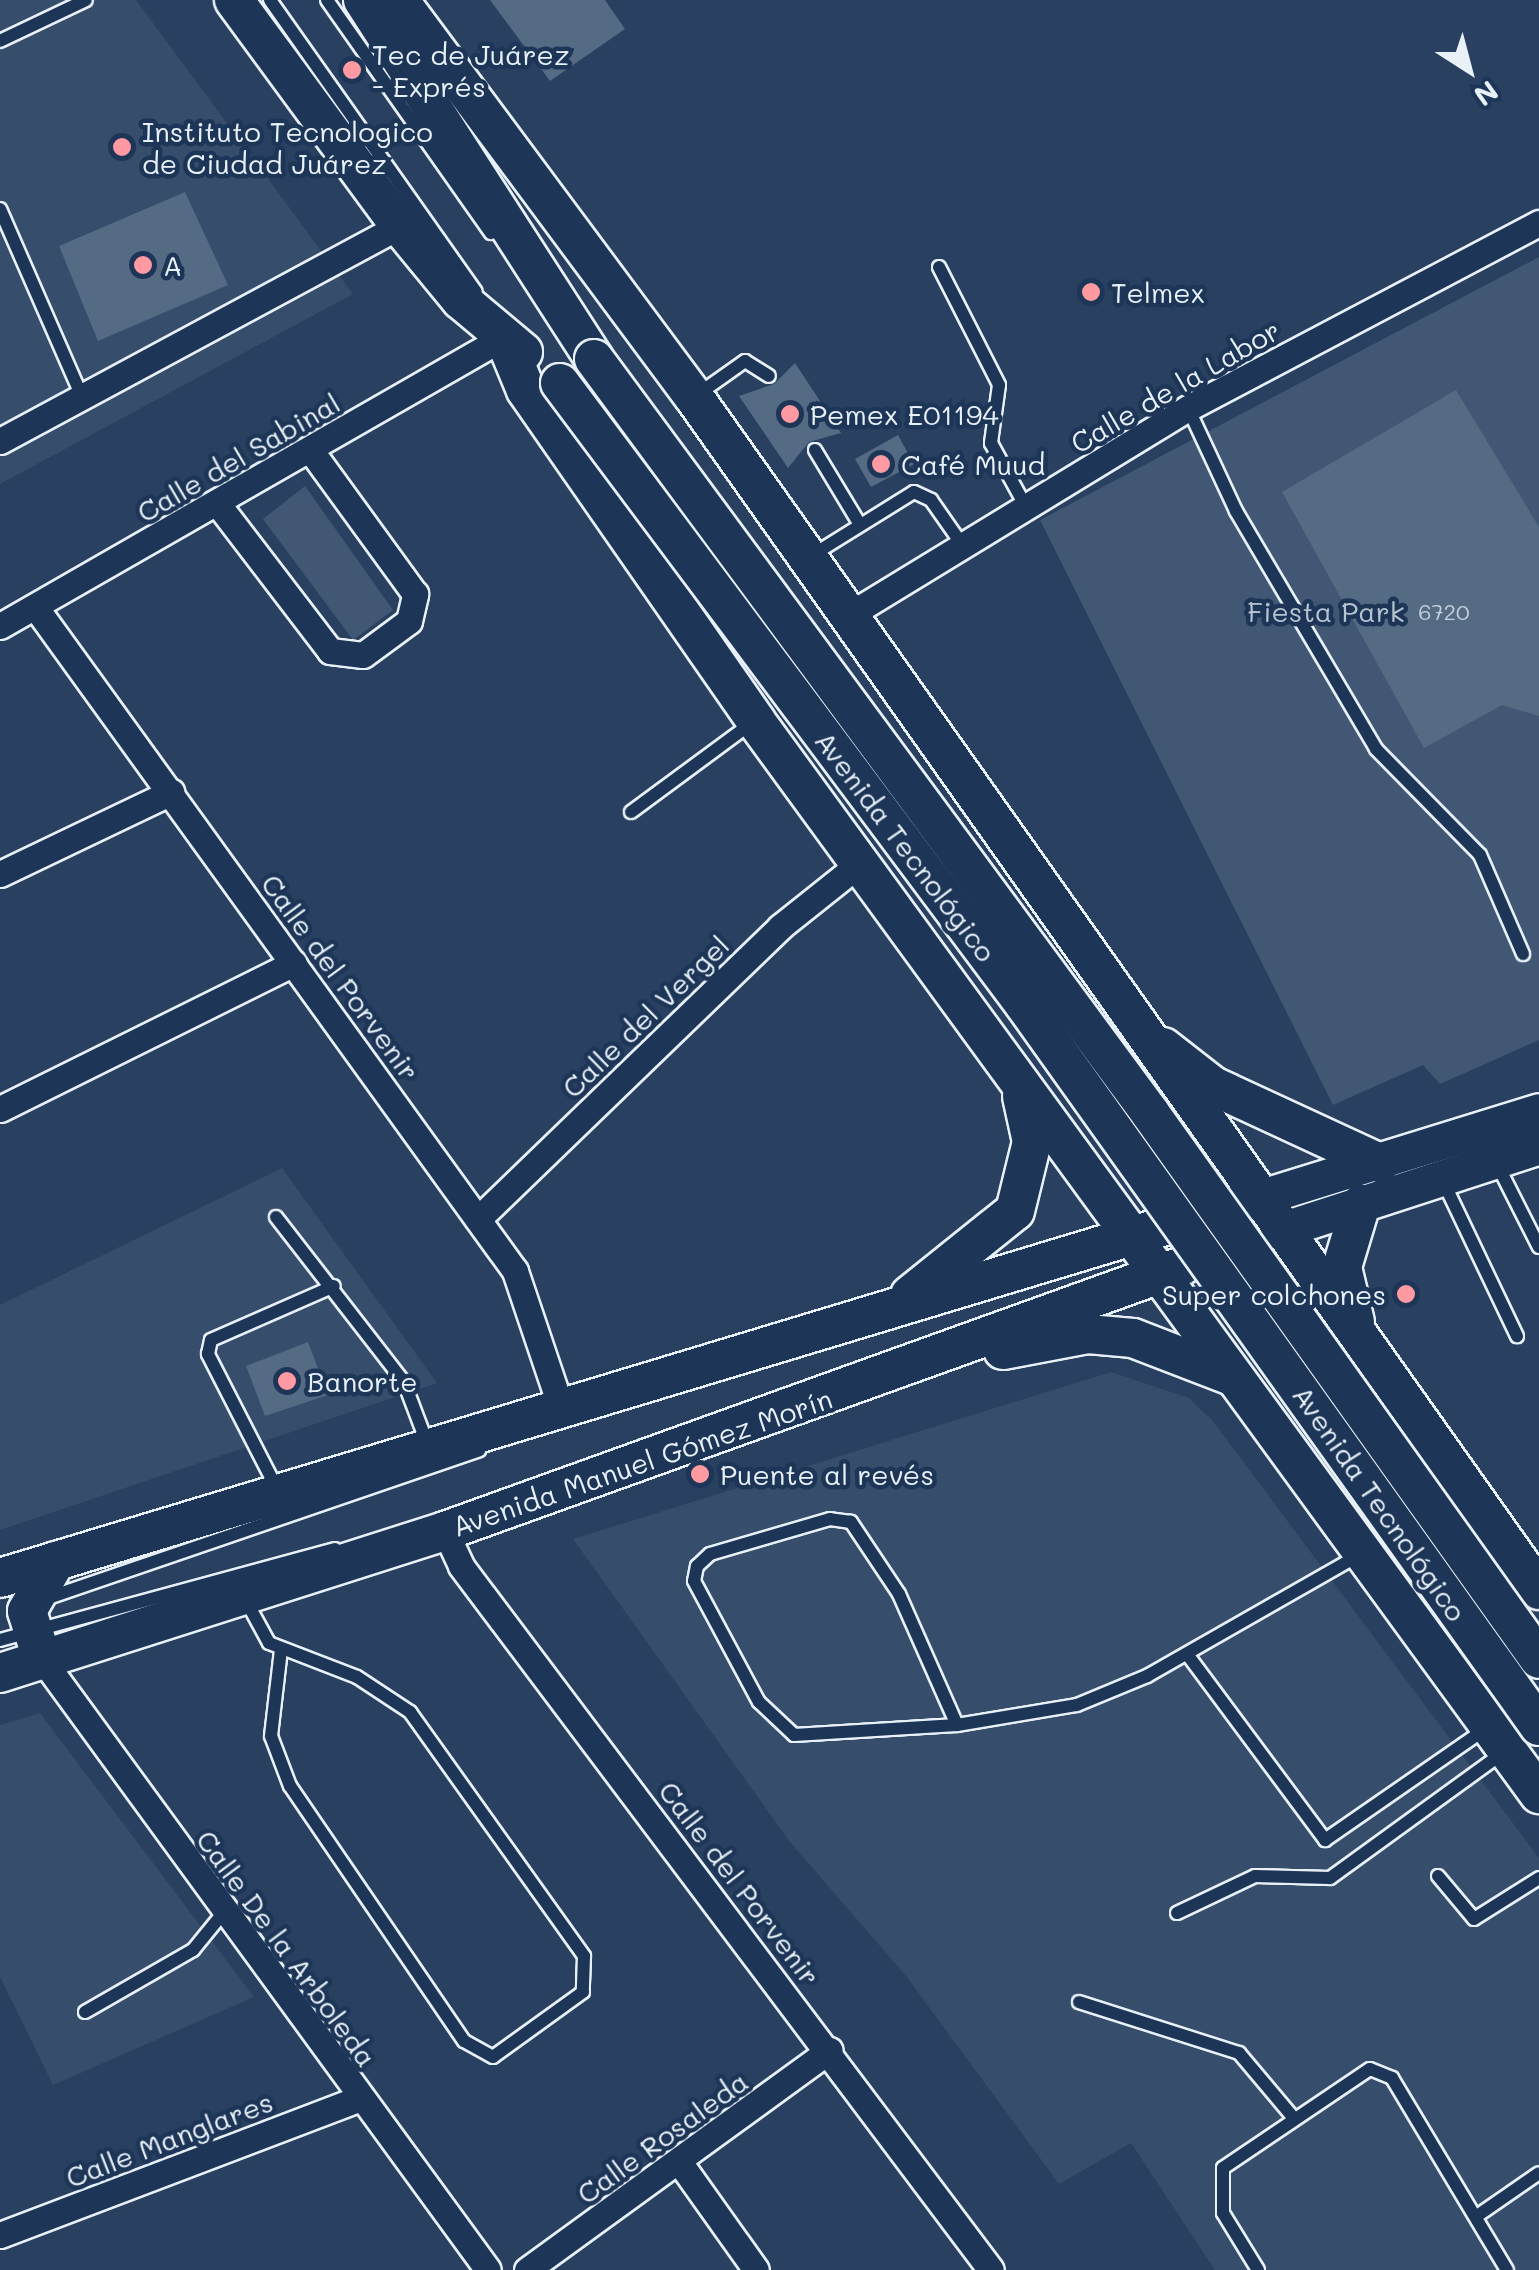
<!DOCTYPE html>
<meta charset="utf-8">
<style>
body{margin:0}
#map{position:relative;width:1539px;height:2270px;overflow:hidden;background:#294061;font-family:Mali,sans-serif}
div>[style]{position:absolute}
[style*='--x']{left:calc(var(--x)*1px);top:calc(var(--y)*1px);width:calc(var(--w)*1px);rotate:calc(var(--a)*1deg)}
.built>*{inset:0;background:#364d6b}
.green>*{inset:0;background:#415774}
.building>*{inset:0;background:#556a83}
.roads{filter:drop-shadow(2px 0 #e8f1f8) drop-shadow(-2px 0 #e8f1f8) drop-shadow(0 2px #e8f1f8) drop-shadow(0 -2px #e8f1f8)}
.service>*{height:12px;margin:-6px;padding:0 6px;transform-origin:6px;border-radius:6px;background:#1d3557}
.minor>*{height:25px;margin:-12.5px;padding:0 12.5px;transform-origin:12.5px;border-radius:12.5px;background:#1d3557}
.secondary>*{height:35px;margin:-17.5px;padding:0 17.5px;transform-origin:17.5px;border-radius:17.5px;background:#1d3557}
.primary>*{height:38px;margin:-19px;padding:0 19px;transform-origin:19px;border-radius:19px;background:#1d3557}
.bridges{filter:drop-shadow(2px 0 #e8f1f8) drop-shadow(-2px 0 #e8f1f8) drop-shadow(0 2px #e8f1f8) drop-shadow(0 -2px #e8f1f8)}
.primary-bridge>*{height:38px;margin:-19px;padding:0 19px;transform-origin:19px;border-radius:19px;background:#1d3557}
.dots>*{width:28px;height:28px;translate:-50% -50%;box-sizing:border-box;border:5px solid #1d3557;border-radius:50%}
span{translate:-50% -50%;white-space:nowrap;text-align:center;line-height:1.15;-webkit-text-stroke:9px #1d3557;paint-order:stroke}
.number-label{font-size:22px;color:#c3cfdb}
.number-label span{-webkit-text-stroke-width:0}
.poi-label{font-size:28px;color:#e8f1f8}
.left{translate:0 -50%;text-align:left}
.right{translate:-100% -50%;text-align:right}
.street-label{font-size:28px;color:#e8f1f8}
.park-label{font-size:28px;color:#b6c3d0}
.north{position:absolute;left:1419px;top:20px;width:100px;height:100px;-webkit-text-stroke:8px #1d3557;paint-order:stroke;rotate:144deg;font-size:28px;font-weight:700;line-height:40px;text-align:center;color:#e8f1f8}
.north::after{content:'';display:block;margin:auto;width:35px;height:45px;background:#e8f1f8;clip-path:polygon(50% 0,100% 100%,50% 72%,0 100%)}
</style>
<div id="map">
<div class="built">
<div style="clip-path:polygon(0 0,136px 0,353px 294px,0 484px)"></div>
<div style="clip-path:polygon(282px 1168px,437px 1383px,0 1530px,0 1305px)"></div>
<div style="clip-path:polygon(1111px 1372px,1189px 1398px,1212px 1420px,1539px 1858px,1539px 2270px,1215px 2270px,1131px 2143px,1059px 2184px,906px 1976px,790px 1842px,573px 1539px)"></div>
<div style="clip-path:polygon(40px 1713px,254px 1997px,53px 2085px,0 1977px,0 1725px)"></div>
</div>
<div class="green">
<div style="clip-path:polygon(1539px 257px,1539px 1040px,1440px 1084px,1423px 1065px,1333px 1105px,1040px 520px)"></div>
<div style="clip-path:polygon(305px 486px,393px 610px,353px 640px,263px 519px)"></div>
</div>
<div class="building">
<div style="clip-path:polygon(490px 0,605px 0,625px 29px,550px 81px)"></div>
<div style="clip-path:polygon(185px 192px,228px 285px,98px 341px,59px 246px)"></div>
<div style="clip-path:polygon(795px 363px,841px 433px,809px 442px,788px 468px,739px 396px,774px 384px)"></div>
<div style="clip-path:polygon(1456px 390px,1539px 527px,1539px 716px,1502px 705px,1424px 748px,1282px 492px)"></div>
<div style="clip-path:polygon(898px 435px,914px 464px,871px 487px,855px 459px)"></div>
<div style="clip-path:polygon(308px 1342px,328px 1395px,265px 1416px,246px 1366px)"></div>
</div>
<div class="roads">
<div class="service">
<div style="--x:270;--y:0;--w:357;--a:54.8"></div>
<div style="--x:327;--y:0;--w:285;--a:54.9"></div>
<div style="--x:0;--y:41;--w:95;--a:-25.5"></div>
<div style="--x:0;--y:209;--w:207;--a:66.4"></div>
<div style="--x:939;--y:267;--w:132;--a:63"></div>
<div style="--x:999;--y:385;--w:59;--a:97.9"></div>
<div style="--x:991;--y:443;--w:73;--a:61.3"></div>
<div style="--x:697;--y:395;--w:59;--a:-35.3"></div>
<div style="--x:745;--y:361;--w:28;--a:32"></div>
<div style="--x:1188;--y:408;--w:114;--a:65"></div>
<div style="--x:1236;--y:511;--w:276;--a:59.5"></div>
<div style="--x:1376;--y:749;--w:148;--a:45.5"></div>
<div style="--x:1480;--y:855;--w:108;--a:66.5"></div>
<div style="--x:815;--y:450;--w:85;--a:58.9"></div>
<div style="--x:811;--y:556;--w:121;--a:-31.9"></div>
<div style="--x:914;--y:492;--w:19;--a:25"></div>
<div style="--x:931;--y:500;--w:52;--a:55.1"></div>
<div style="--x:631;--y:812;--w:152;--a:-36.4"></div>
<div style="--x:1497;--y:1164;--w:93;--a:63.2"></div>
<div style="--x:1443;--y:1181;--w:172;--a:64.5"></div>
<div style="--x:276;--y:1217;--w:209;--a:52.2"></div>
<div style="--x:404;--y:1382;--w:65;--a:69.3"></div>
<div style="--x:277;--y:1489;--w:152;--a:-117.1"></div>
<div style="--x:208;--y:1354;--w:14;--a:-78"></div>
<div style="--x:211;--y:1340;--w:134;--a:-23.7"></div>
<div style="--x:244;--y:1597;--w:52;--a:61.5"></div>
<div style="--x:269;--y:1643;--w:94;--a:21.1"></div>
<div style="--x:357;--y:1677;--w:64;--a:33.4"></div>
<div style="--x:410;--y:1712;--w:300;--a:54.5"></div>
<div style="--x:584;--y:1956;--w:36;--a:92"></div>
<div style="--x:583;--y:1992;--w:111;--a:144.2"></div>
<div style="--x:493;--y:2057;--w:33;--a:-151"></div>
<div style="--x:464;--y:2041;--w:309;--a:-124.3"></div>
<div style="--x:290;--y:1786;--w:53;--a:-110.8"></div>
<div style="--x:271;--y:1736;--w:87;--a:-83.4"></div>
<div style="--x:45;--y:1599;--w:459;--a:-18.9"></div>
<div style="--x:0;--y:1640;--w:347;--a:-15.2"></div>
<div style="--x:1187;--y:1654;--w:232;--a:53.4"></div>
<div style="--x:1325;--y:1840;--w:197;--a:-34.7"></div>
<div style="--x:957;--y:1725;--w:143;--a:-113.9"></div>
<div style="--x:899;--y:1594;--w:87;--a:-123.7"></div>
<div style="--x:851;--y:1522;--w:21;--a:-172"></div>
<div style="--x:830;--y:1519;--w:125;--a:163.7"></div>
<div style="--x:710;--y:1554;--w:18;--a:137"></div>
<div style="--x:697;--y:1566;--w:15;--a:101"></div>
<div style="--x:694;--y:1581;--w:137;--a:61.8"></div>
<div style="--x:759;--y:1702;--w:48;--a:43.3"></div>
<div style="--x:794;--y:1735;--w:163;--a:-3.5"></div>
<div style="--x:957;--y:1725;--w:122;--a:-9.5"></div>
<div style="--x:1077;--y:1705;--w:76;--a:-22.5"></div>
<div style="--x:1147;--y:1676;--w:244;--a:-29.7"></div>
<div style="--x:1438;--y:1876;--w:56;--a:50.1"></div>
<div style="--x:1474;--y:1919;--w:77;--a:-32.2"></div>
<div style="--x:1177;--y:1913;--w:86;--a:-25.4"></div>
<div style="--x:1255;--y:1876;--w:75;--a:1.5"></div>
<div style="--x:1330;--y:1878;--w:215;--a:-35.9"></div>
<div style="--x:1079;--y:2002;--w:168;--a:17.7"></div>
<div style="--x:1239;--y:2053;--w:82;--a:49.9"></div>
<div style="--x:85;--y:2012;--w:125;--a:-29.9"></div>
<div style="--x:193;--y:1950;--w:49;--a:-50.8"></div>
<div style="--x:1477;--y:2216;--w:75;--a:-34.7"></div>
<div style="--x:1258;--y:2270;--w:67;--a:-121.6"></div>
<div style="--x:1223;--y:2213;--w:45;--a:-90"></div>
<div style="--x:1223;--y:2168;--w:177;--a:-34"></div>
<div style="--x:1370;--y:2069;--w:24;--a:22"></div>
<div style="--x:1392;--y:2078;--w:224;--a:59.1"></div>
</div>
<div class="minor">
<div style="--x:0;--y:441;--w:454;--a:-28.3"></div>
<div style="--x:217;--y:503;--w:186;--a:52.6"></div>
<div style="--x:330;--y:651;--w:33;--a:7"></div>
<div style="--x:363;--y:655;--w:57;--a:-36.5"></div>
<div style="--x:409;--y:621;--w:28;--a:-77"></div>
<div style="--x:415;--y:594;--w:177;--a:-126"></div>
<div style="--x:36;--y:608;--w:818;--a:54.15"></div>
<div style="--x:515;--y:1271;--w:138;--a:71.4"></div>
<div style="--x:849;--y:615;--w:397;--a:-31.4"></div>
<div style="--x:1188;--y:408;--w:397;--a:-27.8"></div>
<div style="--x:0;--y:626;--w:581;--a:-29.83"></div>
<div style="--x:0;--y:874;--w:190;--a:-25.6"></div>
<div style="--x:0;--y:1109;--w:328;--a:-26.4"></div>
<div style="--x:478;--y:1219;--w:420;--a:-44"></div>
<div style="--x:780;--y:927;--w:101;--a:-38.6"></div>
<div style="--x:445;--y:1531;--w:38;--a:65"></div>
<div style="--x:461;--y:1566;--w:881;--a:53.03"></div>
<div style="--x:42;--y:1659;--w:756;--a:53.87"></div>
<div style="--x:680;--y:2163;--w:131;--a:54.6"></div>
<div style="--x:0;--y:2235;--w:385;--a:-20.8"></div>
<div style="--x:527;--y:2270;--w:374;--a:-36"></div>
</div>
<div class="secondary">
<div style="--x:1255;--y:1199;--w:297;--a:-17.2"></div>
<div style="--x:1278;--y:1231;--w:274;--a:-18"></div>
</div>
<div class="primary">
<div style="--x:234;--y:0;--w:280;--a:53.7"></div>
<div style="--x:400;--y:226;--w:96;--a:50.5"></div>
<div style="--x:461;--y:300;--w:81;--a:40"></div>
<div style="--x:363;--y:0;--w:427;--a:57.2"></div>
<div style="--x:399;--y:0;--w:495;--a:53.4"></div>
<div style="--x:694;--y:397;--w:1462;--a:54.69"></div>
<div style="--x:504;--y:337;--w:57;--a:67.5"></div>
<div style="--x:526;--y:390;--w:402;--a:55.2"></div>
<div style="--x:755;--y:720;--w:1330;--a:53.87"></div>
<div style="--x:1163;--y:1047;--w:63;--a:38"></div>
<div style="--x:1213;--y:1086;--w:184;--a:24.8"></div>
<div style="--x:910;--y:1295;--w:134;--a:-38.7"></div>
<div style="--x:1015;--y:1211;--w:71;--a:-76.2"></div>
<div style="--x:1032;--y:1142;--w:47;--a:-102.3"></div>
<div style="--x:1355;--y:1322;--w:57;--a:-103.3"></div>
<div style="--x:1342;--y:1267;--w:66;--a:-73.2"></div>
<div style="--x:1003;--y:1350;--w:86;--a:-10.7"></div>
<div style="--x:1088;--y:1334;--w:45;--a:5.1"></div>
<div style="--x:1133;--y:1338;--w:108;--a:21.1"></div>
<div style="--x:0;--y:1578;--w:1304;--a:-16.81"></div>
<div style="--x:42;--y:1659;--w:50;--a:-107.4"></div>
<div style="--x:27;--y:1611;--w:58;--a:-59.9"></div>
<div style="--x:0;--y:1673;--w:467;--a:-17.7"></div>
<div style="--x:445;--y:1531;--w:783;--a:-19.78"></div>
</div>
</div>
<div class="bridges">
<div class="primary-bridge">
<div style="--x:594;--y:359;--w:937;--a:53.59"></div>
<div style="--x:1150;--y:1113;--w:670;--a:54.53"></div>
<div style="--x:560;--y:383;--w:775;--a:53.23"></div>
<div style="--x:1024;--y:1004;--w:887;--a:54.5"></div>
</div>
</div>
<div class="dots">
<div style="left:352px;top:70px;background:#ff9aa2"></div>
<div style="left:122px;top:147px;background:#ff9aa2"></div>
<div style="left:143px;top:265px;background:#ff9aa2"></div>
<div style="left:1091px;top:292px;background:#ff9aa2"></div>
<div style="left:790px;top:414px;background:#ff9aa2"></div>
<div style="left:881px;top:464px;background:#ff9aa2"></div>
<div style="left:1406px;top:1294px;background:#ff9aa2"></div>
<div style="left:287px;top:1381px;background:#ff9aa2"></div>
<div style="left:700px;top:1474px;background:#ff9aa2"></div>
</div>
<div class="number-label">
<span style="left:1444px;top:612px">6720</span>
</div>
<div class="poi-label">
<span class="left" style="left:372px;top:70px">Tec de Juárez<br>- Exprés</span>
<span class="left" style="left:142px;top:147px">Instituto Tecnologico<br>de Ciudad Juárez</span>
<span class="left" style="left:163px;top:265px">A</span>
<span class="left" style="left:1111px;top:292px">Telmex</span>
<span class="left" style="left:810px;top:414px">Pemex E01194</span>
<span class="left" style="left:901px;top:464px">Café Muud</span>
<span class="right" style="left:1386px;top:1294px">Super colchones</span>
<span class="left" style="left:307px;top:1381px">Banorte</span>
<span class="left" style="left:720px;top:1474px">Puente al revés</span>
</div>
<div class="street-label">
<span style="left:1175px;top:386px;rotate:-30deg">Calle de la Labor</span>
<span style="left:238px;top:457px;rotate:-30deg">Calle del Sabinal</span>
<span style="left:906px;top:846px;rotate:53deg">Avenida Tecnológico</span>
<span style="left:341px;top:977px;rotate:54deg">Calle del Porvenir</span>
<span style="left:645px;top:1016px;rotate:-44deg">Calle del Vergel</span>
<span style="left:642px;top:1462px;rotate:-19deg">Avenida Manuel Gómez Morín</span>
<span style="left:1380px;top:1503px;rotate:55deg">Avenida Tecnológico</span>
<span style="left:740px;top:1883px;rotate:53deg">Calle del Porvenir</span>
<span style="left:287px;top:1948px;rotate:54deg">Calle De la Arboleda</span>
<span style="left:662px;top:2137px;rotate:-36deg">Calle Rosaleda</span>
<span style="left:169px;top:2139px;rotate:-21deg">Calle Manglares</span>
</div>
<div class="park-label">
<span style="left:1326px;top:611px">Fiesta Park</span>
</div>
<div class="north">N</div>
</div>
